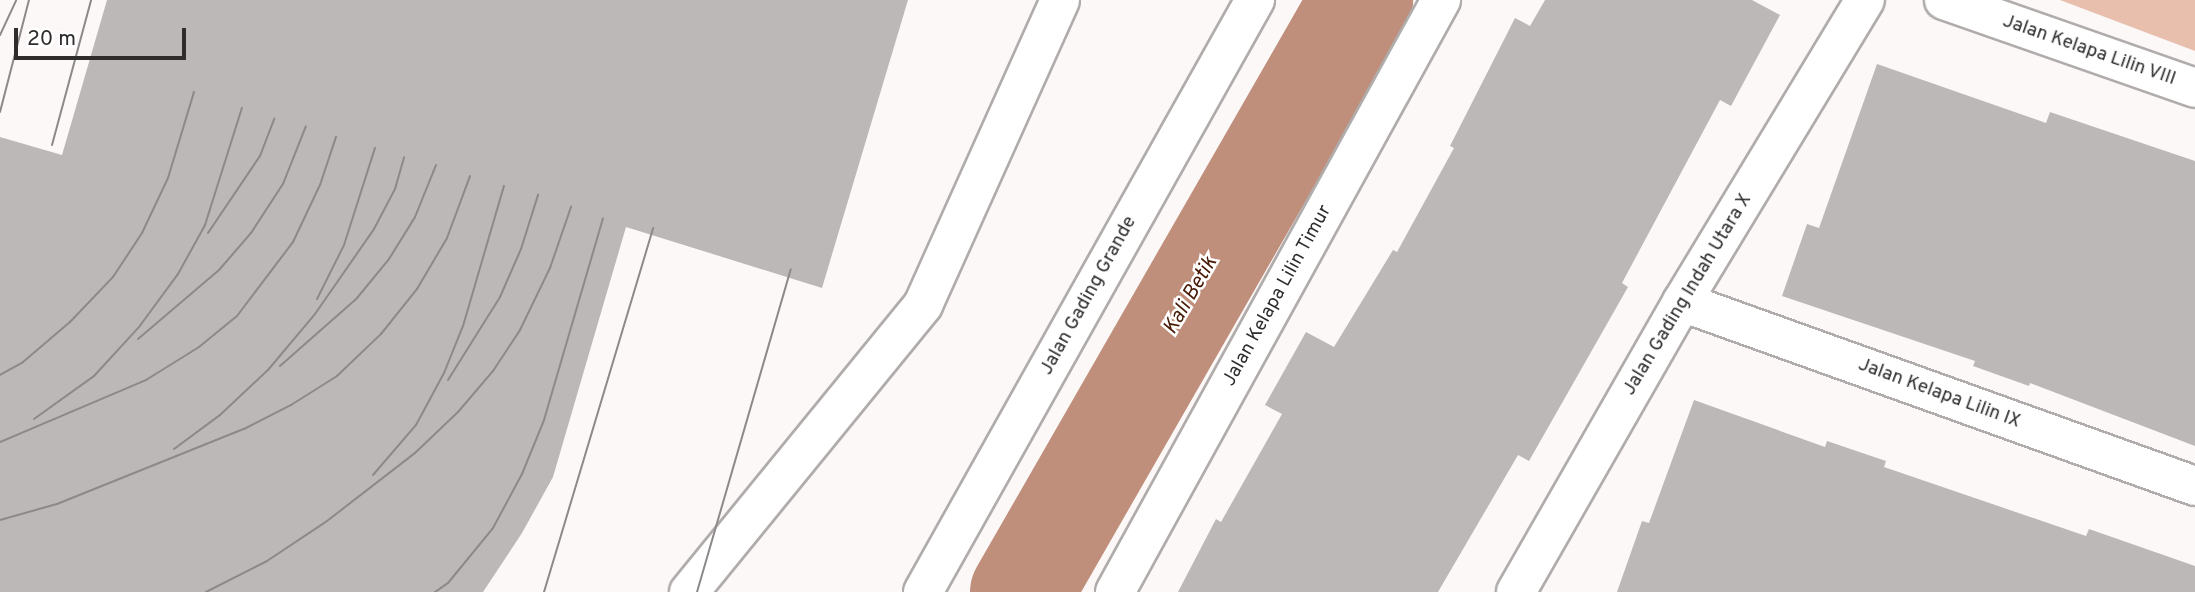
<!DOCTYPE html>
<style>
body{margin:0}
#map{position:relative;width:2195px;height:592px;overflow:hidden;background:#fcf8f7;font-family:Overpass,sans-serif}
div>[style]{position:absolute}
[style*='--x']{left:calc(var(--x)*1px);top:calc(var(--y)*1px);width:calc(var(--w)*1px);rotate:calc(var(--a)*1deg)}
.green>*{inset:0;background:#e8bead}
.river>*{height:103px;margin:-51.5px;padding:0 51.5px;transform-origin:51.5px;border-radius:51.5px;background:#bf8f7c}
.building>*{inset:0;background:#bcb8b7}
.roads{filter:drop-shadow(2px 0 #b0acab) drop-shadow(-2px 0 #b0acab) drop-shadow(0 2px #b0acab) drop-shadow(0 -2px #b0acab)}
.minor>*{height:38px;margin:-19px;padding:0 19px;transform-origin:19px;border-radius:19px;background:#fff}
.tram>*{height:2px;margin:-1px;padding:0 1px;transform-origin:1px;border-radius:1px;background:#8c8a89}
span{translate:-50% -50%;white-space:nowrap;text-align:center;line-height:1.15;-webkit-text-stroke:5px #fff;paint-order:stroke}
.street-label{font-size:19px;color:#2e2c2c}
.water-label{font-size:21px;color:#471a06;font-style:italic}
.scale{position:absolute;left:14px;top:28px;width:172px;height:32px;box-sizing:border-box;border:4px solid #2e2c2c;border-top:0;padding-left:9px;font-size:21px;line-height:24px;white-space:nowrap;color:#2e2c2c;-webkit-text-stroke:5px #fff;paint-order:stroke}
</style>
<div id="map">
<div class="green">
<div style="clip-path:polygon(2060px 0,2195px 0,2195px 51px)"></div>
</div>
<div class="river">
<div style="--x:1021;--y:592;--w:683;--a:-60.13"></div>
</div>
<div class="building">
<div style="clip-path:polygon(107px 0,908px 0,822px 288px,626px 227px,553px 477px,522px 533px,483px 592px,0 592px,0 137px,62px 155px)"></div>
<div style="clip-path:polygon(1545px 0,1752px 0,1780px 15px,1731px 106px,1720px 100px,1622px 283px,1628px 287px,1529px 461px,1518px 455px,1438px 592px,1178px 592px,1216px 519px,1221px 522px,1282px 414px,1265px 405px,1306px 332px,1334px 347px,1393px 250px,1397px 252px,1454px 148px,1450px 146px,1515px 18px,1530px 26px)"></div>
<div style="clip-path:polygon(1877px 64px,2046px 123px,2050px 112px,2195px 161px,2195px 446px,2030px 383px,2029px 386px,1973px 366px,1975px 361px,1782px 296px,1807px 224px,1819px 228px)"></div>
<div style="clip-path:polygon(1694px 400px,1825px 447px,1827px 441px,1886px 461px,1884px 467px,2086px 536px,2089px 529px,2195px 566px,2195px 592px,1617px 592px,1642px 521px,1649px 523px)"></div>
</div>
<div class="roads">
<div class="minor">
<div style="--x:1944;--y:0;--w:266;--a:19.3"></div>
<div style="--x:1682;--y:302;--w:545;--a:19.73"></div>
<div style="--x:689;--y:592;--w:370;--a:-50.8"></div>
<div style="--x:923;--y:305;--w:334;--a:-65.8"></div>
<div style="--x:923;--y:592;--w:679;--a:-60.72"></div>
<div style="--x:1115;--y:592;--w:676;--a:-61.16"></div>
<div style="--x:1516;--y:592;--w:334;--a:-60.2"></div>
<div style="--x:1682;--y:302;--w:353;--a:-58.8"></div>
</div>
</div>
<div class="tram">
<div style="--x:0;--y:35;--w:38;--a:-65"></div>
<div style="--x:0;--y:112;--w:116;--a:-75.5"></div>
<div style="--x:52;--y:145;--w:150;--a:-74.9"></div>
<div style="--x:208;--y:233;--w:93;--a:-56"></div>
<div style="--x:260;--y:156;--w:40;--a:-69"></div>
<div style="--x:317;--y:299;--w:60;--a:-63.4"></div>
<div style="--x:344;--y:245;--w:102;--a:-72.3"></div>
<div style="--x:138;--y:339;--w:106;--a:-40.4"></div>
<div style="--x:219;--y:270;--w:49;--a:-49.1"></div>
<div style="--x:251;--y:233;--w:59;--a:-56.9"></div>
<div style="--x:283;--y:184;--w:62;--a:-68.4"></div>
<div style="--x:280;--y:366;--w:103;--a:-41.4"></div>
<div style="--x:357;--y:298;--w:50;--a:-50.6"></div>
<div style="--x:389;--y:259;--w:49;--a:-58.2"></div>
<div style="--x:415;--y:217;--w:56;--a:-68"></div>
<div style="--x:0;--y:375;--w:26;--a:-29"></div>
<div style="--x:23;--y:362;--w:62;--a:-40.4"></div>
<div style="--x:70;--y:322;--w:62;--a:-46.3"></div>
<div style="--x:113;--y:277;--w:53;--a:-56.6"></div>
<div style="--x:142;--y:233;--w:61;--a:-64.7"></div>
<div style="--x:168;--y:178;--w:90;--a:-73.2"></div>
<div style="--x:448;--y:380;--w:98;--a:-57.9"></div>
<div style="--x:500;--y:297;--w:52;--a:-66.4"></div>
<div style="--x:521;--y:249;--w:57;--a:-72.5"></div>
<div style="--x:34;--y:419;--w:74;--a:-35.6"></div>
<div style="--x:94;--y:376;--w:67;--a:-47.4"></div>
<div style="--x:139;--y:327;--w:66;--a:-53.7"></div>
<div style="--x:178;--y:274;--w:56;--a:-61.1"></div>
<div style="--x:205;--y:225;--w:123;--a:-72.5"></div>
<div style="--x:0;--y:442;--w:159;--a:-23"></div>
<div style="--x:146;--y:380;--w:62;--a:-31.9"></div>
<div style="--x:199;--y:347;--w:49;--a:-39.2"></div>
<div style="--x:237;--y:316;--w:93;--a:-52.9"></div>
<div style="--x:293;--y:242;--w:63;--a:-64.7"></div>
<div style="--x:320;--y:185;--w:51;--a:-71.6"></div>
<div style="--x:174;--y:449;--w:57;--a:-36.5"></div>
<div style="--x:220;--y:415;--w:66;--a:-43.2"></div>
<div style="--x:268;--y:370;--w:73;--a:-50"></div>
<div style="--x:315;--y:314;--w:103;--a:-55.2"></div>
<div style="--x:374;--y:229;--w:45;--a:-62.3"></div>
<div style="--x:395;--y:189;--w:33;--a:-74"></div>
<div style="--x:373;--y:475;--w:66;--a:-49.3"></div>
<div style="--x:416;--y:425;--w:59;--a:-61.7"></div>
<div style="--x:444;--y:373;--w:51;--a:-68"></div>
<div style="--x:463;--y:326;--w:146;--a:-73.7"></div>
<div style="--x:0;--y:520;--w:59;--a:-15.7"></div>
<div style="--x:57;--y:504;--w:201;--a:-21.9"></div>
<div style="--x:244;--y:429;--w:53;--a:-27.1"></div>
<div style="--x:291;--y:405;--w:54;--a:-32.2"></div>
<div style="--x:337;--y:376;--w:61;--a:-43.7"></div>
<div style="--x:381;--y:334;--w:58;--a:-51.3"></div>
<div style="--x:417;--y:289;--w:59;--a:-59.5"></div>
<div style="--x:447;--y:238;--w:66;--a:-69.6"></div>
<div style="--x:206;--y:592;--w:68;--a:-26.9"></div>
<div style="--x:267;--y:561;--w:72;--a:-33.7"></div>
<div style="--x:327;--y:521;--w:111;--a:-37.7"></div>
<div style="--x:415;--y:453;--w:59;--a:-43.6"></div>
<div style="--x:458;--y:412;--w:54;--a:-49.5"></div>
<div style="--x:493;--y:371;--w:49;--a:-56.6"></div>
<div style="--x:520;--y:330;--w:69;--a:-64.2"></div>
<div style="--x:550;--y:268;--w:65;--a:-71"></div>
<div style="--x:435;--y:592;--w:16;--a:-35"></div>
<div style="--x:448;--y:583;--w:71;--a:-50.7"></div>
<div style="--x:493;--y:528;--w:61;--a:-61.8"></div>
<div style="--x:522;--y:474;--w:58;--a:-67.8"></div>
<div style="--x:544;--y:420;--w:210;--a:-73.7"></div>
<div style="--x:544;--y:592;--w:380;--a:-73.3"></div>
<div style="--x:697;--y:592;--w:336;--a:-73.8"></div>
</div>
<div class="street-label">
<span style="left:2089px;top:51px;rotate:19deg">Jalan Kelapa Lilin VIII</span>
<span style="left:1688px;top:295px;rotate:-59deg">Jalan Gading Indah Utara X</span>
<span style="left:1089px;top:296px;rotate:-61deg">Jalan Gading Grande</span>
<span style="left:1278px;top:296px;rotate:-61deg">Jalan Kelapa Lilin Timur</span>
<span style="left:1939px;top:394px;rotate:20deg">Jalan Kelapa Lilin IX</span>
</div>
<div class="water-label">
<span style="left:1191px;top:296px;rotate:-60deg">Kali Betik</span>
</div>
<div class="scale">20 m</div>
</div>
